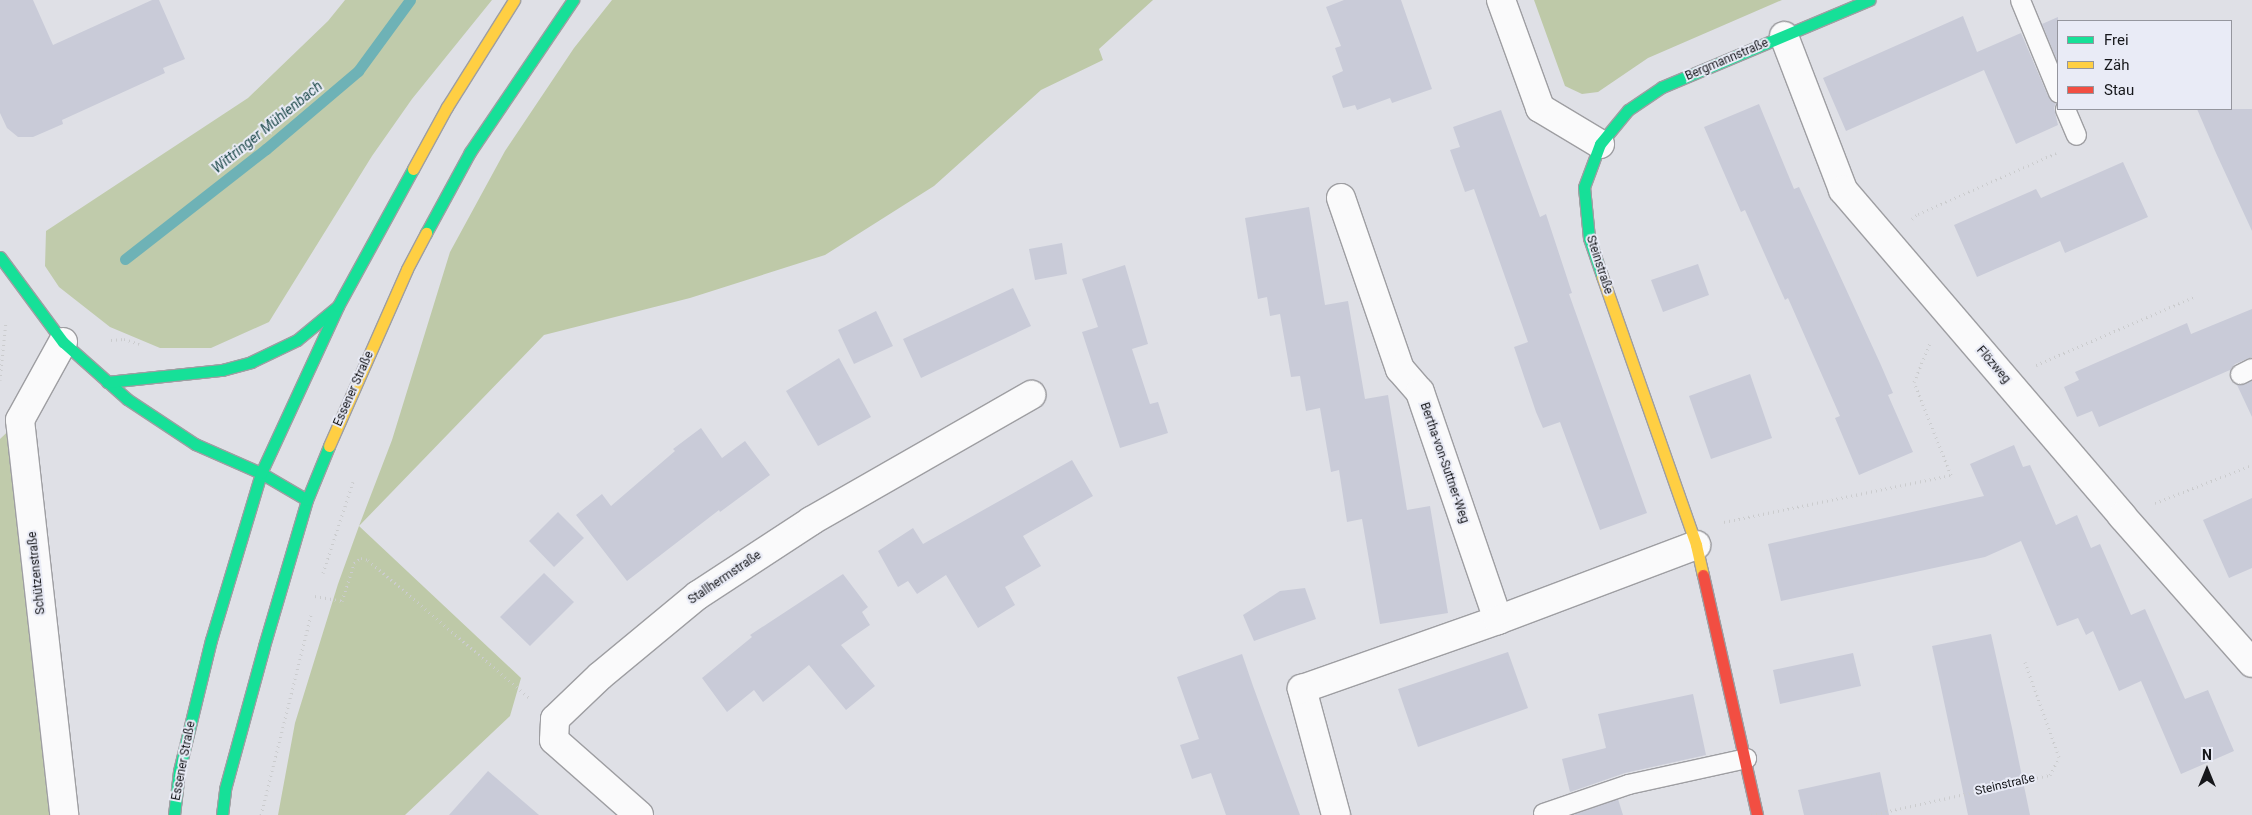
<!DOCTYPE html>
<meta charset="utf-8">
<style>
body{margin:0}
#map{position:relative;width:2252px;height:815px;overflow:hidden;background:#dfe0e6;font-family:Roboto,sans-serif}
div>[style]{position:absolute}
[style*='--x']{left:calc(var(--x)*1px);top:calc(var(--y)*1px);width:calc(var(--w)*1px);rotate:calc(var(--a)*1deg)}
.green>*{inset:0;background:#c0cbab}
.forest>*{inset:0;background:#bec9a8}
.stream>*{height:11px;margin:-5.5px;padding:0 5.5px;transform-origin:5.5px;border-radius:5.5px;background:#6eb2b6}
.building>*{inset:0;background:#c9cbd8}
.path>*{height:3px;margin-top:-1.5px;transform-origin:0;background:repeating-linear-gradient(90deg,#cbccce 0 1px,transparent 0 5px)}
.roads{filter:drop-shadow(1px 0 #9e9ea2) drop-shadow(-1px 0 #9e9ea2) drop-shadow(0 1px #9e9ea2) drop-shadow(0 -1px #9e9ea2)}
.lane>*{height:19px;margin:-9.5px;padding:0 9.5px;transform-origin:9.5px;border-radius:9.5px;background:#fafafb}
.street>*{height:28px;margin:-14px;padding:0 14px;transform-origin:14px;border-radius:14px;background:#fafafb}
.fast>*{height:11px;margin:-5.5px;padding:0 5.5px;transform-origin:5.5px;border-radius:5.5px;background:#16e098}
.slow>*{height:11px;margin:-5.5px;padding:0 5.5px;transform-origin:5.5px;border-radius:5.5px;background:#ffcf43}
.jam>*{height:11px;margin:-5.5px;padding:0 5.5px;transform-origin:5.5px;border-radius:5.5px;background:#f24e42}
span{translate:-50% -50%;white-space:nowrap;text-align:center;line-height:1.15;-webkit-text-stroke:4px #e9ebf6;paint-order:stroke}
.street-label{font-size:12px;color:#16171b}
.water-label{font-size:14px;color:#204c4c;font-style:italic}
.legend{position:absolute;left:2057px;top:20px;width:175px;height:90px;box-sizing:border-box;background:#e9ebf6;border:1px solid #95969e;margin:0;padding:6px 9px;list-style:none;font-size:15px;color:#16171b}
.legend li{display:flex;align-items:center;gap:10px;height:25px}
.legend b{width:25px;border:1px solid #95969e}
.north{position:absolute;left:2182px;top:745px;width:50px;height:50px;-webkit-text-stroke:4px #e9ebf6;paint-order:stroke;rotate:0deg;font-size:14px;font-weight:700;line-height:20px;text-align:center;color:#16171b}
.north::after{content:'';display:block;margin:auto;width:18px;height:22px;background:#16171b;clip-path:polygon(50% 0,100% 100%,50% 72%,0 100%)}
</style>
<div id="map">
<div class="green">
<div style="clip-path:polygon(345px 0,492px 0,412px 99px,372px 156px,269px 322px,211px 348px,160px 348px,110px 327px,59px 287px,45px 266px,46px 231px,248px 98px,328px 21px)"></div>
<div style="clip-path:polygon(20px 420px,64px 815px,0 815px,0 439px)"></div>
</div>
<div class="forest">
<div style="clip-path:polygon(612px 0,1153px 0,1099px 49px,1103px 60px,1041px 90px,934px 186px,825px 255px,690px 298px,544px 335px,359px 526px,521px 678px,510px 716px,405px 815px,278px 815px,295px 723px,338px 584px,359px 526px,392px 440px,450px 252px,505px 151px,574px 48px)"></div>
<div style="clip-path:polygon(1534px 0,1782px 0,1648px 58px,1598px 92px,1582px 94px,1565px 86px)"></div>
</div>
<div class="stream">
<div style="--x:125;--y:259;--w:179;--a:-38"></div>
<div style="--x:266;--y:149;--w:121;--a:-40.3"></div>
<div style="--x:358;--y:71;--w:88;--a:-53.8"></div>
</div>
<div class="building">
<div style="clip-path:polygon(0 0,33px 0,53px 45px,152px 0,159px 0,185px 59px,163px 68px,165px 73px,62px 120px,63px 124px,33px 137px,18px 137px,7px 128px,0 113px)"></div>
<div style="clip-path:polygon(1344px 0,1401px 0,1432px 89px,1392px 103px,1390px 98px,1357px 110px,1355px 105px,1343px 108px,1332px 76px,1343px 71px,1335px 48px,1341px 46px,1326px 7px)"></div>
<div style="clip-path:polygon(1963px 16px,1977px 52px,2021px 33px,2048px 96px,2056px 103px,2054px 108px,2058px 125px,2016px 144px,1984px 70px,1846px 131px,1823px 78px)"></div>
<div style="clip-path:polygon(2058px 17px,2058px 63px,2042px 24px)"></div>
<div style="clip-path:polygon(1759px 104px,1794px 189px,1799px 187px,1880px 363px,1893px 393px,1888px 395px,1913px 452px,1859px 475px,1835px 418px,1840px 416px,1788px 298px,1785px 300px,1745px 210px,1741px 212px,1704px 127px)"></div>
<div style="clip-path:polygon(2197px 109px,2252px 109px,2252px 231px,2216px 153px)"></div>
<div style="clip-path:polygon(1501px 110px,1540px 217px,1546px 214px,1572px 293px,1569px 294px,1647px 513px,1600px 530px,1560px 422px,1543px 428px,1536px 412px,1514px 347px,1528px 342px,1474px 189px,1465px 192px,1450px 150px,1460px 147px,1453px 127px)"></div>
<div style="clip-path:polygon(2123px 162px,2148px 217px,2065px 253px,2060px 241px,1977px 277px,1954px 225px,2036px 189px,2041px 198px)"></div>
<div style="clip-path:polygon(1309px 207px,1325px 305px,1348px 301px,1365px 399px,1388px 395px,1407px 510px,1430px 506px,1448px 613px,1380px 624px,1362px 519px,1347px 522px,1339px 470px,1331px 472px,1320px 408px,1306px 411px,1300px 376px,1291px 377px,1280px 314px,1270px 316px,1267px 297px,1258px 299px,1245px 218px)"></div>
<div style="clip-path:polygon(1062px 243px,1067px 274px,1035px 280px,1029px 249px)"></div>
<div style="clip-path:polygon(1698px 264px,1709px 295px,1663px 312px,1651px 280px)"></div>
<div style="clip-path:polygon(1125px 265px,1148px 344px,1132px 349px,1150px 404px,1158px 402px,1168px 433px,1120px 448px,1082px 332px,1098px 327px,1082px 279px)"></div>
<div style="clip-path:polygon(1013px 288px,1031px 326px,921px 378px,903px 339px)"></div>
<div style="clip-path:polygon(2252px 309px,2252px 357px,2235px 364px,2230px 370px,2099px 427px,2092px 411px,2077px 417px,2064px 387px,2079px 380px,2075px 372px,2187px 323px,2191px 334px)"></div>
<div style="clip-path:polygon(876px 311px,893px 346px,854px 364px,838px 330px)"></div>
<div style="clip-path:polygon(839px 358px,871px 417px,818px 446px,786px 391px)"></div>
<div style="clip-path:polygon(1750px 374px,1772px 438px,1711px 459px,1689px 396px)"></div>
<div style="clip-path:polygon(2252px 381px,2252px 417px,2237px 385px)"></div>
<div style="clip-path:polygon(701px 428px,722px 458px,745px 441px,770px 475px,720px 512px,719px 510px,627px 581px,576px 515px,602px 494px,611px 506px,675px 451px,673px 449px)"></div>
<div style="clip-path:polygon(2014px 445px,2023px 467px,2030px 465px,2056px 525px,2077px 515px,2091px 548px,2100px 544px,2131px 615px,2145px 609px,2185px 699px,2208px 690px,2234px 751px,2181px 774px,2141px 681px,2119px 691px,2093px 631px,2086px 635px,2078px 618px,2057px 626px,2021px 541px,1985px 557px,1781px 601px,1768px 544px,1984px 496px,1970px 464px)"></div>
<div style="clip-path:polygon(1072px 460px,1093px 496px,1023px 536px,1041px 566px,1005px 587px,1015px 605px,978px 628px,946px 575px,917px 594px,908px 581px,898px 587px,878px 551px,913px 528px,923px 544px)"></div>
<div style="clip-path:polygon(2252px 498px,2252px 568px,2229px 578px,2203px 520px)"></div>
<div style="clip-path:polygon(558px 512px,584px 538px,554px 567px,529px 541px)"></div>
<div style="clip-path:polygon(544px 573px,574px 602px,530px 646px,500px 617px)"></div>
<div style="clip-path:polygon(843px 574px,868px 607px,862px 612px,870px 625px,841px 645px,875px 686px,846px 710px,809px 665px,763px 702px,754px 690px,727px 712px,702px 678px,752px 637px,750px 635px)"></div>
<div style="clip-path:polygon(1305px 588px,1316px 619px,1254px 641px,1243px 615px,1280px 591px)"></div>
<div style="clip-path:polygon(1991px 634px,2012px 728px,2030px 815px,1968px 815px,1939px 678px,1932px 646px)"></div>
<div style="clip-path:polygon(1508px 652px,1528px 708px,1418px 747px,1398px 689px)"></div>
<div style="clip-path:polygon(1853px 653px,1861px 686px,1780px 704px,1773px 670px)"></div>
<div style="clip-path:polygon(1242px 654px,1253px 686px,1300px 815px,1226px 815px,1211px 773px,1192px 779px,1180px 745px,1199px 739px,1177px 677px)"></div>
<div style="clip-path:polygon(1693px 694px,1706px 755px,1625px 773px,1570px 792px,1562px 759px,1606px 748px,1598px 714px)"></div>
<div style="clip-path:polygon(488px 771px,539px 815px,449px 815px)"></div>
<div style="clip-path:polygon(1880px 772px,1889px 815px,1804px 815px,1798px 790px)"></div>
<div style="clip-path:polygon(1618px 799px,1623px 815px,1575px 815px,1575px 814px)"></div>
</div>
<div class="path">
<div style="--x:1912;--y:219;--w:8;--a:-40"></div>
<div style="--x:1918;--y:214;--w:151;--a:-23.8"></div>
<div style="--x:111;--y:340;--w:13;--a:-4"></div>
<div style="--x:124;--y:339;--w:16;--a:18"></div>
<div style="--x:2036;--y:365;--w:174;--a:-23.3"></div>
<div style="--x:0;--y:380;--w:59;--a:-84.2"></div>
<div style="--x:2155;--y:503;--w:104;--a:-21.4"></div>
<div style="--x:1724;--y:522;--w:232;--a:-11.7"></div>
<div style="--x:1951;--y:475;--w:100;--a:-111.7"></div>
<div style="--x:1914;--y:382;--w:42;--a:-67.7"></div>
<div style="--x:323;--y:573;--w:96;--a:-71.8"></div>
<div style="--x:315;--y:596;--w:27;--a:10"></div>
<div style="--x:342;--y:601;--w:40;--a:-72"></div>
<div style="--x:354;--y:563;--w:9;--a:-36"></div>
<div style="--x:361;--y:558;--w:7;--a:16"></div>
<div style="--x:368;--y:560;--w:214;--a:40.5"></div>
<div style="--x:261;--y:815;--w:206;--a:-76"></div>
<div style="--x:1871;--y:815;--w:183;--a:-12.6"></div>
<div style="--x:2050;--y:775;--w:20;--a:-63"></div>
<div style="--x:2059;--y:757;--w:101;--a:-109.7"></div>
</div>
<div class="roads">
<div class="lane">
<div style="--x:2020;--y:0;--w:100;--a:67.6"></div>
<div style="--x:2065;--y:109;--w:28;--a:67"></div>
<div style="--x:2240;--y:374;--w:13;--a:-27"></div>
<div style="--x:1543;--y:813;--w:90;--a:-18.8"></div>
<div style="--x:1628;--y:784;--w:121;--a:-12.4"></div>
</div>
<div class="street">
<div style="--x:1501;--y:0;--w:115;--a:70.1"></div>
<div style="--x:1540;--y:108;--w:70;--a:31"></div>
<div style="--x:1784;--y:36;--w:165;--a:69"></div>
<div style="--x:1843;--y:190;--w:429;--a:49.4"></div>
<div style="--x:2122;--y:516;--w:196;--a:48.5"></div>
<div style="--x:1341;--y:198;--w:181;--a:71"></div>
<div style="--x:1400;--y:369;--w:30;--a:49"></div>
<div style="--x:1420;--y:392;--w:241;--a:71.1"></div>
<div style="--x:63;--y:342;--w:89;--a:118.9"></div>
<div style="--x:20;--y:420;--w:397;--a:83.6"></div>
<div style="--x:639;--y:815;--w:113;--a:-138.6"></div>
<div style="--x:554;--y:740;--w:21;--a:-87"></div>
<div style="--x:555;--y:719;--w:62;--a:-43.7"></div>
<div style="--x:600;--y:676;--w:127;--a:-39.6"></div>
<div style="--x:698;--y:595;--w:135;--a:-33.2"></div>
<div style="--x:811;--y:521;--w:254;--a:-29.8"></div>
<div style="--x:1336;--y:815;--w:131;--a:-105.1"></div>
<div style="--x:1302;--y:689;--w:208;--a:-19.4"></div>
<div style="--x:1498;--y:620;--w:212;--a:-20.7"></div>
</div>
<div class="fast">
<div style="--x:426;--y:233;--w:92;--a:-61.5"></div>
<div style="--x:470;--y:152;--w:184;--a:-55.9"></div>
<div style="--x:0;--y:257;--w:106;--a:53.5"></div>
<div style="--x:63;--y:342;--w:86;--a:41.7"></div>
<div style="--x:127;--y:399;--w:82;--a:33.5"></div>
<div style="--x:195;--y:444;--w:72;--a:23.7"></div>
<div style="--x:261;--y:473;--w:53;--a:30.4"></div>
<div style="--x:1602;--y:276;--w:40;--a:-108.9"></div>
<div style="--x:1589;--y:238;--w:51;--a:-95.6"></div>
<div style="--x:1584;--y:187;--w:46;--a:-69.6"></div>
<div style="--x:1600;--y:144;--w:44;--a:-50.5"></div>
<div style="--x:1628;--y:110;--w:41;--a:-34.1"></div>
<div style="--x:1662;--y:87;--w:225;--a:-22.8"></div>
<div style="--x:107;--y:382;--w:116;--a:-6"></div>
<div style="--x:222;--y:370;--w:30;--a:-15"></div>
<div style="--x:251;--y:362;--w:51;--a:-25.6"></div>
<div style="--x:297;--y:340;--w:53;--a:-39.7"></div>
<div style="--x:174;--y:815;--w:44;--a:-83.5"></div>
<div style="--x:179;--y:771;--w:135;--a:-76.3"></div>
<div style="--x:211;--y:640;--w:174;--a:-73.3"></div>
<div style="--x:261;--y:473;--w:184;--a:-65.2"></div>
<div style="--x:338;--y:306;--w:156;--a:-61.3"></div>
<div style="--x:222;--y:815;--w:26;--a:-83"></div>
<div style="--x:225;--y:789;--w:148;--a:-74.7"></div>
<div style="--x:264;--y:646;--w:152;--a:-73.6"></div>
<div style="--x:307;--y:500;--w:58;--a:-67.8"></div>
</div>
<div class="slow">
<div style="--x:413;--y:169;--w:71;--a:-61.3"></div>
<div style="--x:447;--y:107;--w:126;--a:-57.9"></div>
<div style="--x:1602;--y:276;--w:285;--a:70.7"></div>
<div style="--x:1696;--y:545;--w:31;--a:77"></div>
<div style="--x:329;--y:446;--w:193;--a:-66.2"></div>
<div style="--x:407;--y:269;--w:41;--a:-62.2"></div>
</div>
<div class="jam">
<div style="--x:1703;--y:575;--w:246;--a:77.3"></div>
</div>
</div>
<div class="street-label">
<span style="left:1727px;top:60px;rotate:-23deg">Bergmannstraße</span>
<span style="left:1599px;top:265px;rotate:72deg">Steinstraße</span>
<span style="left:1993px;top:365px;rotate:49deg">Flözweg</span>
<span style="left:354px;top:389px;rotate:-66deg">Essener Straße</span>
<span style="left:1444px;top:463px;rotate:71deg">Bertha-von-Suttner-Weg</span>
<span style="left:37px;top:573px;rotate:-96deg">Schützenstraße</span>
<span style="left:725px;top:578px;rotate:-34deg">Stallhermstraße</span>
<span style="left:184px;top:761px;rotate:-79deg">Essener Straße</span>
<span style="left:2005px;top:785px;rotate:-13deg">Steinstraße</span>
</div>
<div class="water-label">
<span style="left:267px;top:127px;rotate:-39deg">Wittringer Mühlenbach</span>
</div>
<ul class="legend">
<li><b style="height:6px;background:#16e098"></b>Frei</li>
<li><b style="height:6px;background:#ffcf43"></b>Zäh</li>
<li><b style="height:6px;background:#f24e42"></b>Stau</li>
</ul>
<div class="north">N</div>
</div>
